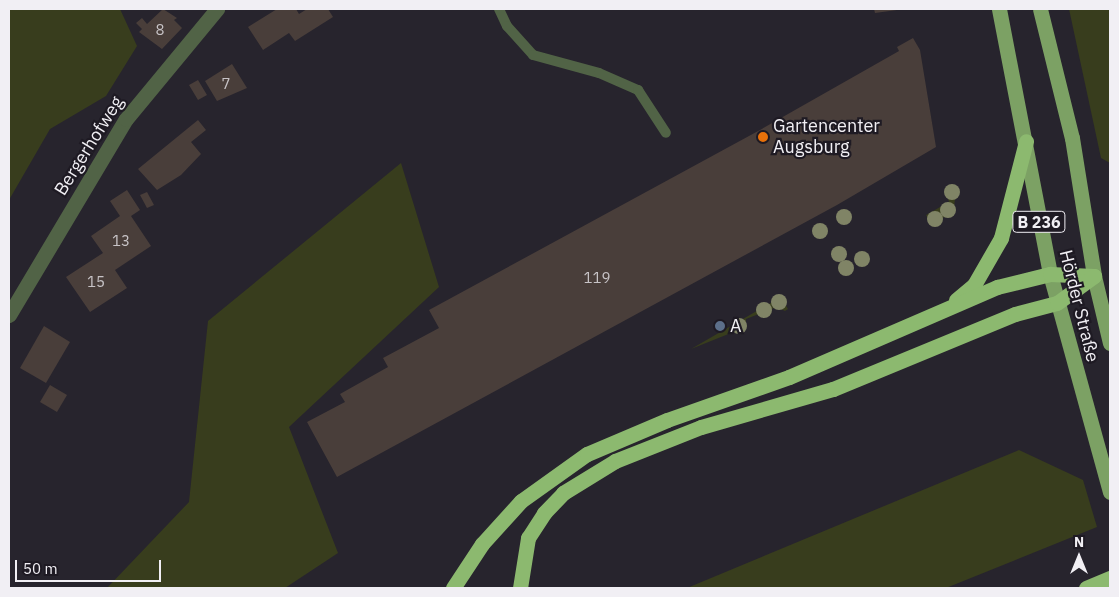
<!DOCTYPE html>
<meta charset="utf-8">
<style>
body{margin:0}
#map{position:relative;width:1119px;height:597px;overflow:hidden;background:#27242d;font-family:"IBM Plex Sans",sans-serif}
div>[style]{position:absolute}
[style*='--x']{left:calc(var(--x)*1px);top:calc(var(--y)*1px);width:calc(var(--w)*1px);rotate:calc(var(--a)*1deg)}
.green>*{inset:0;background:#383d1d}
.building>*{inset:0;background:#493e3a}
.lane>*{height:10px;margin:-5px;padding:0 5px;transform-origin:5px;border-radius:5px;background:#516346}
.street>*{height:15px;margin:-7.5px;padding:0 7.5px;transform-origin:7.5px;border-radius:7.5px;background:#516346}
.primary>*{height:15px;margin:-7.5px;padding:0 7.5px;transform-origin:7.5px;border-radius:7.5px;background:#7ca164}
.highway>*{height:15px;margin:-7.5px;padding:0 7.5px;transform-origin:7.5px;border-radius:7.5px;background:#8cb96f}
.trees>*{width:16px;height:16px;margin:-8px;border-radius:50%;background:#808466}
.dots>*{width:14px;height:14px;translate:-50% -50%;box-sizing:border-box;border:2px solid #1e1a23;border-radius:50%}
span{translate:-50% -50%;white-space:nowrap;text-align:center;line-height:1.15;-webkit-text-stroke:4.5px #1e1a23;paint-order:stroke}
.number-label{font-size:15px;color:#c7c3c6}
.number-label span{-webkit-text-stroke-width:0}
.shield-label span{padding:1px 4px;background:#1e1a23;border:1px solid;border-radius:4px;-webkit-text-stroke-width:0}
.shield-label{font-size:16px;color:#f1eff4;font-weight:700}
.poi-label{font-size:18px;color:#f1eff4}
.left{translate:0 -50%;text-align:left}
.street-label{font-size:18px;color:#f1eff4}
.frame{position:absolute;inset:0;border:10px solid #f1eff4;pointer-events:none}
.north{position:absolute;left:1054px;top:532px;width:50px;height:50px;-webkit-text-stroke:4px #1e1a23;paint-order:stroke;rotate:0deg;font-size:14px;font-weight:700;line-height:20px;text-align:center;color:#f1eff4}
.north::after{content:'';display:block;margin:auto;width:18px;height:22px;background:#f1eff4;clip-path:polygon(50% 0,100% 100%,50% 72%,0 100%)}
.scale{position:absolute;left:15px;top:560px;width:146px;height:22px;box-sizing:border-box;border:2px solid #f1eff4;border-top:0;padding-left:6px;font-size:15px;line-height:18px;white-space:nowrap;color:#f1eff4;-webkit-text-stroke:4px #1e1a23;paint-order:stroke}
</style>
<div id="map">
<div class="green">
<div style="clip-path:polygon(9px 9px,120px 9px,137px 46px,106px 96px,50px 129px,9px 200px)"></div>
<div style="clip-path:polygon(1069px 9px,1110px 9px,1110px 163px,1101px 158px)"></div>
<div style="clip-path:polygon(401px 163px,439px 287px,289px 427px,338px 553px,285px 588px,107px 588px,189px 502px,208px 321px)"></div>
<div style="clip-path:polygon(949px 185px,956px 189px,954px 208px,933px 227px,926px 215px,949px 202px,945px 189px)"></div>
<div style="clip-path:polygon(781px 297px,788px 309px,785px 311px,777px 307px,746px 319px,746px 327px,691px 349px)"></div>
<div style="clip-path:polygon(1019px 450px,1083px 480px,1097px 527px,946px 588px,687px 588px)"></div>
</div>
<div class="building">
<div style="clip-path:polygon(163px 9px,177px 18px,174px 20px,182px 28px,162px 49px,139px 32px,142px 29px,136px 23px,142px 18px,147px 24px)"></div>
<div style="clip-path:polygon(277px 9px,296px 9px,299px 14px,307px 9px,328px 9px,333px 17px,295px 41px,289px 33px,263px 50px,248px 27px)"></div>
<div style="clip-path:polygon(874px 9px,897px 9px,897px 10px,875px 13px)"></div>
<div style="clip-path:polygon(913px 38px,920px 50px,936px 147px,837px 205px,337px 477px,307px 422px,345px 402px,340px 394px,388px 367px,383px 358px,439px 328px,429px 310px,760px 130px,899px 51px,897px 47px)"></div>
<div style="clip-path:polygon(232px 64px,247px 88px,217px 101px,205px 81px)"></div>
<div style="clip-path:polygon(198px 80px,207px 95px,198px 100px,189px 85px)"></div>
<div style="clip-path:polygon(198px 120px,206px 130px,191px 142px,201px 154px,181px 175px,157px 190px,138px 169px)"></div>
<div style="clip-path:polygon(127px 190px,140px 210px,131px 216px,151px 246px,115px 270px,127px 288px,90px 312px,66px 277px,103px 253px,91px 236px,120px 216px,110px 201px)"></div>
<div style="clip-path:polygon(147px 192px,154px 205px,147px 208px,140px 195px)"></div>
<div style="clip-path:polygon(44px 326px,70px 342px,46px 383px,20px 368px)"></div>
<div style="clip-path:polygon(50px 385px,67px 395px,57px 412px,40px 402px)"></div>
</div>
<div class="lane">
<div style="--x:499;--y:9;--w:19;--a:65"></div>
<div style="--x:507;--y:26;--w:39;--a:48"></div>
<div style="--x:533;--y:55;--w:68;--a:15.3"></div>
<div style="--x:599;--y:73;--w:43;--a:23.6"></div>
<div style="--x:638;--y:90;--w:51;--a:56.9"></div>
</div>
<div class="street">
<div style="--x:9;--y:315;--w:228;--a:-59.2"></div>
<div style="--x:126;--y:119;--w:143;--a:-50.4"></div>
</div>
<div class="primary">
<div style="--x:999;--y:9;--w:270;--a:79.1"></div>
<div style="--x:1050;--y:274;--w:226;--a:74.6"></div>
<div style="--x:1040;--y:9;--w:133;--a:76.1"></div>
<div style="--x:1072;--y:138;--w:140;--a:80.9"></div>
<div style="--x:1094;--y:276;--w:69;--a:76.6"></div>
</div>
<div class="highway">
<div style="--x:956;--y:300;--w:23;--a:-40"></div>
<div style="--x:974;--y:285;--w:54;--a:-60.1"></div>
<div style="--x:1001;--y:238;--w:100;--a:-75.5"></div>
<div style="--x:453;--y:588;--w:53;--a:-56.6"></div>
<div style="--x:482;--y:544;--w:58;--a:-47.8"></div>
<div style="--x:521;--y:501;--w:81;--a:-35.5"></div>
<div style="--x:587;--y:454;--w:87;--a:-23"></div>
<div style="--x:667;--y:420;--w:129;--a:-19.4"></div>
<div style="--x:789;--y:377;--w:227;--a:-23.4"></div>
<div style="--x:997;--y:287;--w:55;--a:-13.8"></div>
<div style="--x:1050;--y:274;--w:44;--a:2.6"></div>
<div style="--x:520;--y:588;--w:51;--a:-80.9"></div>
<div style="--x:528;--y:538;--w:30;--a:-57"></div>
<div style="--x:544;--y:513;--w:28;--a:-46"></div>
<div style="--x:563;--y:493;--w:61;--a:-31.6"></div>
<div style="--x:615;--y:461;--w:92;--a:-21.6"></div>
<div style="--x:701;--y:427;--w:137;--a:-16.1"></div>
<div style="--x:833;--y:389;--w:197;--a:-22.4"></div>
<div style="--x:1015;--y:314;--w:43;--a:-14.7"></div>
<div style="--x:1057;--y:303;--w:46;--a:-36.1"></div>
<div style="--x:1086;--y:588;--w:26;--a:-23"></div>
</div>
<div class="trees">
<div style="left:952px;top:192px"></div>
<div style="left:948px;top:210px"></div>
<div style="left:844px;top:217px"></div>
<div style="left:935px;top:219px"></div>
<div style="left:820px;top:231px"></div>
<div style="left:839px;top:254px"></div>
<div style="left:862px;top:259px"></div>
<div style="left:846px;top:268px"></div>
<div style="left:779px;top:302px"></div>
<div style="left:764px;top:310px"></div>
<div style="left:739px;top:326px"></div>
</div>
<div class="dots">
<div style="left:763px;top:137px;background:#e8710a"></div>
<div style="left:720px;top:326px;background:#5c6f8a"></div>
</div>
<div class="number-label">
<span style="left:160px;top:30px">8</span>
<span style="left:226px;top:84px">7</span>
<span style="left:121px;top:241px">13</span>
<span style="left:597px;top:278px">119</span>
<span style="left:96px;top:282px">15</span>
</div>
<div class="shield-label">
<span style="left:1039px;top:222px">B 236</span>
</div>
<div class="poi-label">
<span class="left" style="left:773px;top:137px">Gartencenter<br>Augsburg</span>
<span class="left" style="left:730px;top:326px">A</span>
</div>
<div class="street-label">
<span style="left:89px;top:146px;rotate:-58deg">Bergerhofweg</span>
<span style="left:1079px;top:306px;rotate:76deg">Hörder Straße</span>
</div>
<div class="frame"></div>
<div class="north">N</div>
<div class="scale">50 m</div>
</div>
